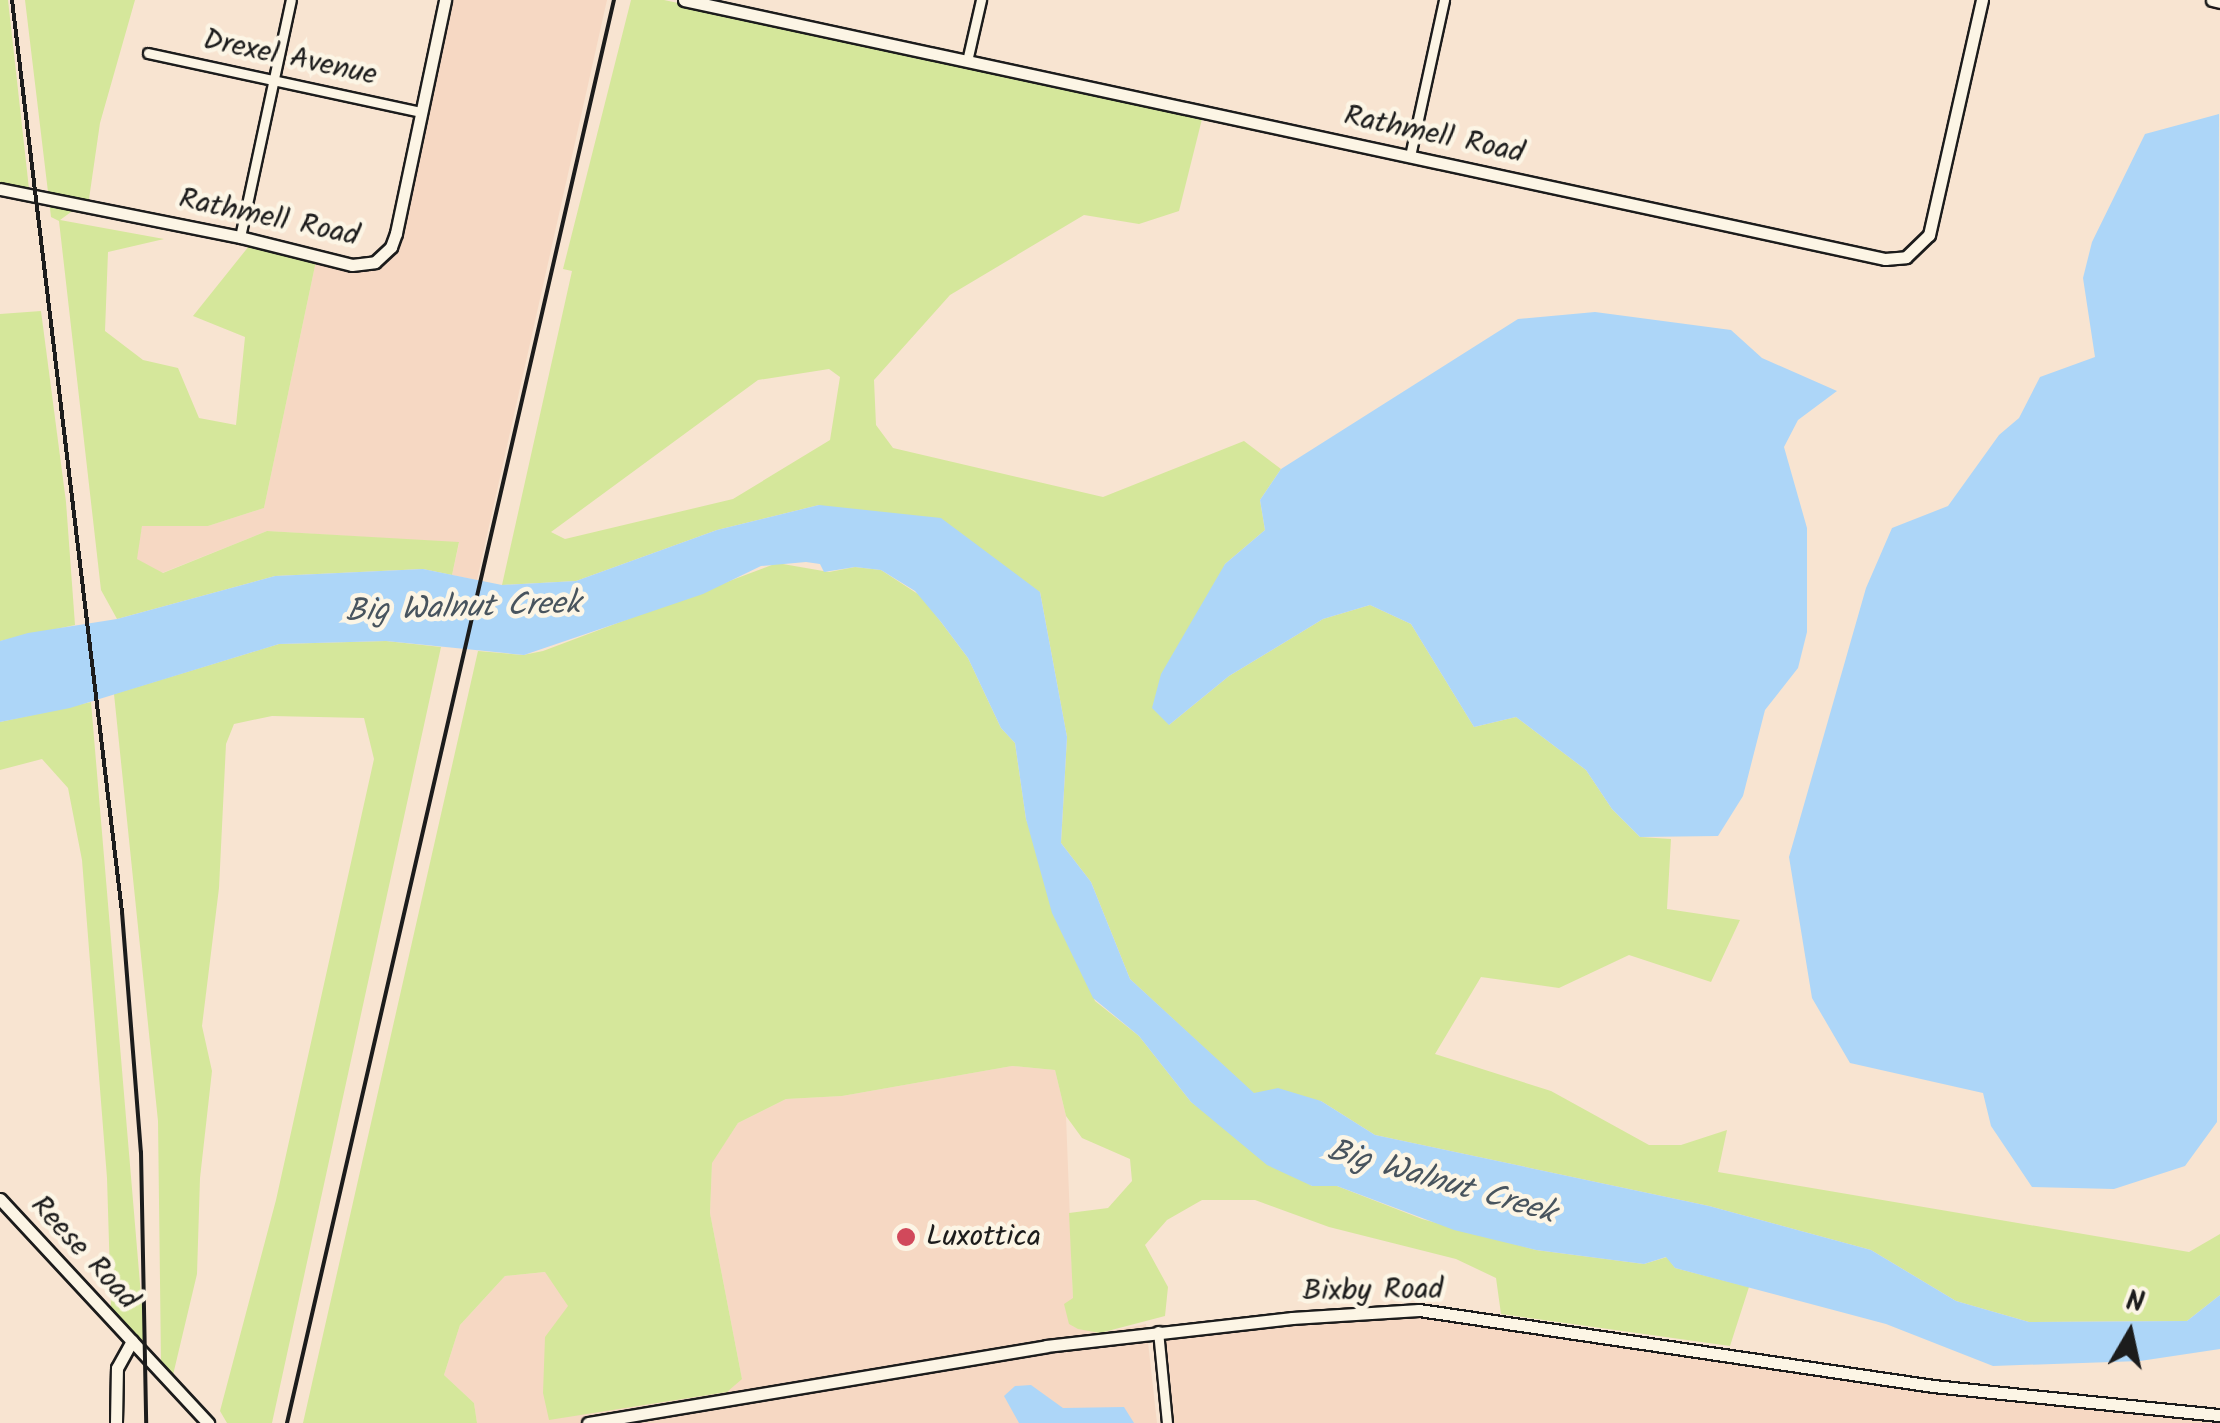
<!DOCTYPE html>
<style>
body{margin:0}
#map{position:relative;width:2220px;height:1423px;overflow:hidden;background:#f8e4d1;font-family:Kalam,sans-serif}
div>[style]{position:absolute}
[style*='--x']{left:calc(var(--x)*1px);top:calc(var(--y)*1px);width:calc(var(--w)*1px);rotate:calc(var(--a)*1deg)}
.built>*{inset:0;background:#f6d8c3}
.green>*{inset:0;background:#d5e79b}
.water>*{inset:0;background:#add6f8}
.roads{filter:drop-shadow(2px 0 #1c1c1c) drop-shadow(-2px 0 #1c1c1c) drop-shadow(0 2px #1c1c1c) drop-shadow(0 -2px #1c1c1c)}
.minor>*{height:9px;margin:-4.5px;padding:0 4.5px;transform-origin:4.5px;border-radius:4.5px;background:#fcf5e5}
.tertiary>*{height:11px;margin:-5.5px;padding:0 5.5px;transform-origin:5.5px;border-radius:5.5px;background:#fcf5e5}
.rail>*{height:4px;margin:-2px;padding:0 2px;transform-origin:2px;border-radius:2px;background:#1c1c1c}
.dots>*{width:28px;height:28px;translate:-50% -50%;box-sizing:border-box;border:5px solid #fcf5e5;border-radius:50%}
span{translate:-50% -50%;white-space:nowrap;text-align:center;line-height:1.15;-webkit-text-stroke:9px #fcf5e5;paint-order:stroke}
.street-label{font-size:30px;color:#1c1c1c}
.poi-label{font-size:30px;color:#1c1c1c}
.left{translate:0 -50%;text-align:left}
.water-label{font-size:32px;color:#48545e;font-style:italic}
.north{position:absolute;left:2080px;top:1283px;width:100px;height:100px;-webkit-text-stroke:8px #fcf5e5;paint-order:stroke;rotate:9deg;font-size:28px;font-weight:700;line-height:40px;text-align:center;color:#1c1c1c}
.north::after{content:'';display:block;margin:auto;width:35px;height:45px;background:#1c1c1c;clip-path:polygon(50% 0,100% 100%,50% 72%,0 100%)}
</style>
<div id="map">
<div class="built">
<div style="clip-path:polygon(451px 0,607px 0,477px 580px,452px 575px,459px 543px,267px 531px,162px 573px,136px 559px,142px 526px,208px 526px,264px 508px,316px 261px,371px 268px,392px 255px,405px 218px)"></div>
<div style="clip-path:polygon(1012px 1066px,1055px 1070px,1066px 1116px,1073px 1298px,1100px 1333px,1146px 1324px,1157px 1423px,477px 1423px,474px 1403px,444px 1375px,460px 1325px,505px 1276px,546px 1272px,569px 1306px,742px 1379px,710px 1213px,712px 1162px,738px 1123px,786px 1099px,842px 1096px)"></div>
<div style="clip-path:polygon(1387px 1310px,1933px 1386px,2212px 1414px,2211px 1423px,1167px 1423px,1158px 1331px)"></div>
</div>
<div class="green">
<div style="clip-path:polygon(0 0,8px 0,29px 189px,0 183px)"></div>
<div style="clip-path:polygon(25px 0,135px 0,100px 123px,89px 199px,60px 220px,164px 239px,108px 252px,105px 331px,143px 360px,178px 368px,199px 418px,236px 425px,245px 337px,193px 316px,249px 246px,316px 261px,264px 508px,208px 526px,142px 526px,137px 559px,163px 573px,267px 531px,459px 542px,452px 575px,423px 569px,275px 576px,117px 619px,101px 590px,59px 221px,51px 217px)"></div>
<div style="clip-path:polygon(evenodd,631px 0,664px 0,1203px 115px,1179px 211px,1139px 224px,1084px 215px,950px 295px,874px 380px,876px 425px,893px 448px,1103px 497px,1244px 441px,1281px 469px,1260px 500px,1265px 530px,1225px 564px,1169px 725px,1229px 676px,1323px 619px,1370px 605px,1411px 624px,1474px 727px,1516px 717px,1586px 770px,1612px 809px,1640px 837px,1671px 839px,1667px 909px,1740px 920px,1711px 982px,1629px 955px,1559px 988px,1481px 977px,1435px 1054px,1551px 1091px,1649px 1145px,1681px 1145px,1727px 1130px,1718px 1172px,2189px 1252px,2220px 1234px,2220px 1295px,2187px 1321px,2029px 1322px,1956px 1301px,1871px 1250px,1709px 1206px,1375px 1135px,1321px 1101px,1254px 1094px,1130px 979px,1091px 882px,1061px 843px,1067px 737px,1040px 592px,819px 505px,717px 530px,576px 581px,502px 585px,572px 271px,563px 269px,631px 0,829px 369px,840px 377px,830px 440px,733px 499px,565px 539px,551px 532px,758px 380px,829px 369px)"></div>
<div style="clip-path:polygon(41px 311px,66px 502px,75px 625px,0 641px,0 314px)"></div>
<div style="clip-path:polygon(777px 563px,829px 572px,855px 567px,881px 570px,921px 596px,941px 622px,968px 658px,1001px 728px,1015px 743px,1026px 819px,1095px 1001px,1139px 1036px,1191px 1102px,1312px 1186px,1337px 1186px,1422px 1219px,1536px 1250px,1644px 1264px,1667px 1257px,1675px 1268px,1749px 1287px,1730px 1346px,1501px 1314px,1496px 1278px,1456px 1259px,1329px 1227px,1255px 1200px,1202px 1200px,1167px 1220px,1145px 1245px,1168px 1287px,1165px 1316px,1100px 1333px,1078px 1329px,1069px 1324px,1064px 1304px,1073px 1298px,1069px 1213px,1108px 1208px,1132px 1181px,1130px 1159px,1082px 1138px,1066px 1116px,1055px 1070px,1012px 1066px,842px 1096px,786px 1099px,738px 1123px,712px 1163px,710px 1213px,742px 1379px,727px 1392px,549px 1420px,543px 1393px,545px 1337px,568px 1306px,545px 1272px,505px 1276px,460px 1325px,444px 1375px,474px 1403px,477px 1423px,303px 1423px,478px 651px,523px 655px,543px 651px)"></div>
<div style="clip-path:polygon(386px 641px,441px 647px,272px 1423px,227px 1423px,220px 1411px,276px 1200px,374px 759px,364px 718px,272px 716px,234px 724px,226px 744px,219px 888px,202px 1026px,212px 1071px,200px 1178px,197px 1274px,173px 1375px,161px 1362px,158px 1121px,114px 694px,279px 644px)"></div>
<div style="clip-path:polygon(91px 702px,145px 1343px,111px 1308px,107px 1178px,82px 860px,68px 788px,42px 759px,0 770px,0 722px)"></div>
</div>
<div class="water">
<div style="clip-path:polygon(2219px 114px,2217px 1122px,2185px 1166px,2114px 1189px,2032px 1187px,1991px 1126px,1983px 1093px,1850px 1063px,1812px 998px,1789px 857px,1866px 588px,1892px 528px,1948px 506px,1999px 435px,2019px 418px,2040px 377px,2095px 357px,2083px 278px,2092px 242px,2145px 134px)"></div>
<div style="clip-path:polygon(1595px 312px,1731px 330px,1762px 358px,1837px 391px,1798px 420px,1784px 447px,1807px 528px,1807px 632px,1798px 668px,1765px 710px,1743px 796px,1718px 836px,1640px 837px,1612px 809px,1586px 770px,1516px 717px,1474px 727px,1411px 624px,1370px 605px,1323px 619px,1229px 676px,1169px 725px,1152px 708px,1161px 674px,1225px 564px,1265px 530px,1260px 500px,1281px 469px,1518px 319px)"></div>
<div style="clip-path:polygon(819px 505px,941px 518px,1040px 592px,1067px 737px,1061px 843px,1091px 882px,1130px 979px,1254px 1093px,1278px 1088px,1321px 1101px,1375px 1135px,1709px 1206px,1871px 1250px,1956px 1301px,2029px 1322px,2187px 1321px,2220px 1295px,2220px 1349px,2140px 1361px,1993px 1366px,1886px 1324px,1675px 1268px,1666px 1257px,1644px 1264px,1536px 1250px,1454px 1230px,1337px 1186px,1312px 1186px,1267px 1165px,1191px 1102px,1139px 1036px,1093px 998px,1052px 913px,1026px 819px,1015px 743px,1001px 728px,968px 658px,941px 622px,915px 591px,881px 570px,855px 567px,824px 572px,820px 564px,806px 562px,761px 566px,703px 594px,524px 655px,386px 641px,279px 644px,70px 708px,0 722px,0 641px,28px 633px,117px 619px,275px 576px,423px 569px,502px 585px,576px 581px,717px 530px)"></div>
<div style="clip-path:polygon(1031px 1385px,1063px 1408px,1124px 1407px,1134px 1423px,1019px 1423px,1004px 1396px,1015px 1386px)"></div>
</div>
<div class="roads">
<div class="minor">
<div style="--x:148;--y:53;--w:280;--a:12.2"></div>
<div style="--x:967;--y:61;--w:63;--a:-77.1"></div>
<div style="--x:1410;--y:156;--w:160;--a:-77.7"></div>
<div style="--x:240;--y:237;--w:242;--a:-77.9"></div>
<div style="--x:1158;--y:1331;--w:92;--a:84.4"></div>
</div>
<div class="tertiary">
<div style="--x:684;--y:0;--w:1229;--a:12.17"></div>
<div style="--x:1885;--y:259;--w:21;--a:-5"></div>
<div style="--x:1906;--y:257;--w:32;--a:-44"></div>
<div style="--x:1929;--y:235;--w:241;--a:-77.3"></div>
<div style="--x:2212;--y:0;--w:8;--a:14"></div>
<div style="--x:0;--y:189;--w:245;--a:11.3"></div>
<div style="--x:240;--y:237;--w:115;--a:14"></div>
<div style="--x:352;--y:265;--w:23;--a:-7"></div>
<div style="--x:375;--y:262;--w:22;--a:-43"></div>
<div style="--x:391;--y:247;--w:15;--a:-70"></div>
<div style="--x:396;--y:233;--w:238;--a:-78.1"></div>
<div style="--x:0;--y:1199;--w:306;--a:47.1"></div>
<div style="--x:116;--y:1423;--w:55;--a:-89"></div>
<div style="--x:117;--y:1368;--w:31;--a:-61"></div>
<div style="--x:588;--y:1423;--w:464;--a:-9.5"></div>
<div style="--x:1046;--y:1346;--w:248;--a:-6.5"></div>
<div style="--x:1292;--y:1318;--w:127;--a:-3.6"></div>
<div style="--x:1419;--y:1310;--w:520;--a:8.41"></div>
<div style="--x:1933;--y:1386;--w:288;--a:5.8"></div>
</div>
</div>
<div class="rail">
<div style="--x:12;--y:0;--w:919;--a:83.12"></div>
<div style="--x:122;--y:912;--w:241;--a:85.5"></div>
<div style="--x:141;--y:1152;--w:271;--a:88.9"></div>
<div style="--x:287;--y:1423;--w:1460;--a:-77.06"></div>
</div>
<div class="dots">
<div style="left:906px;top:1237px;background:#d1495b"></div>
</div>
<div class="street-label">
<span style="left:290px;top:58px;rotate:12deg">Drexel Avenue</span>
<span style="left:1434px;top:135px;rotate:12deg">Rathmell Road</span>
<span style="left:269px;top:218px;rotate:12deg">Rathmell Road</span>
<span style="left:84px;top:1253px;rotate:47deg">Reese Road</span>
<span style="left:1373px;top:1291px;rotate:-1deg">Bixby Road</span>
</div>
<div class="poi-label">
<span class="left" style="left:926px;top:1237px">Luxottica</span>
</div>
<div class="water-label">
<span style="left:463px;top:609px;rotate:-2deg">Big Walnut Creek</span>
<span style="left:1441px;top:1183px;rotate:16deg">Big Walnut Creek</span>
</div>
<div class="north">N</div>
</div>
